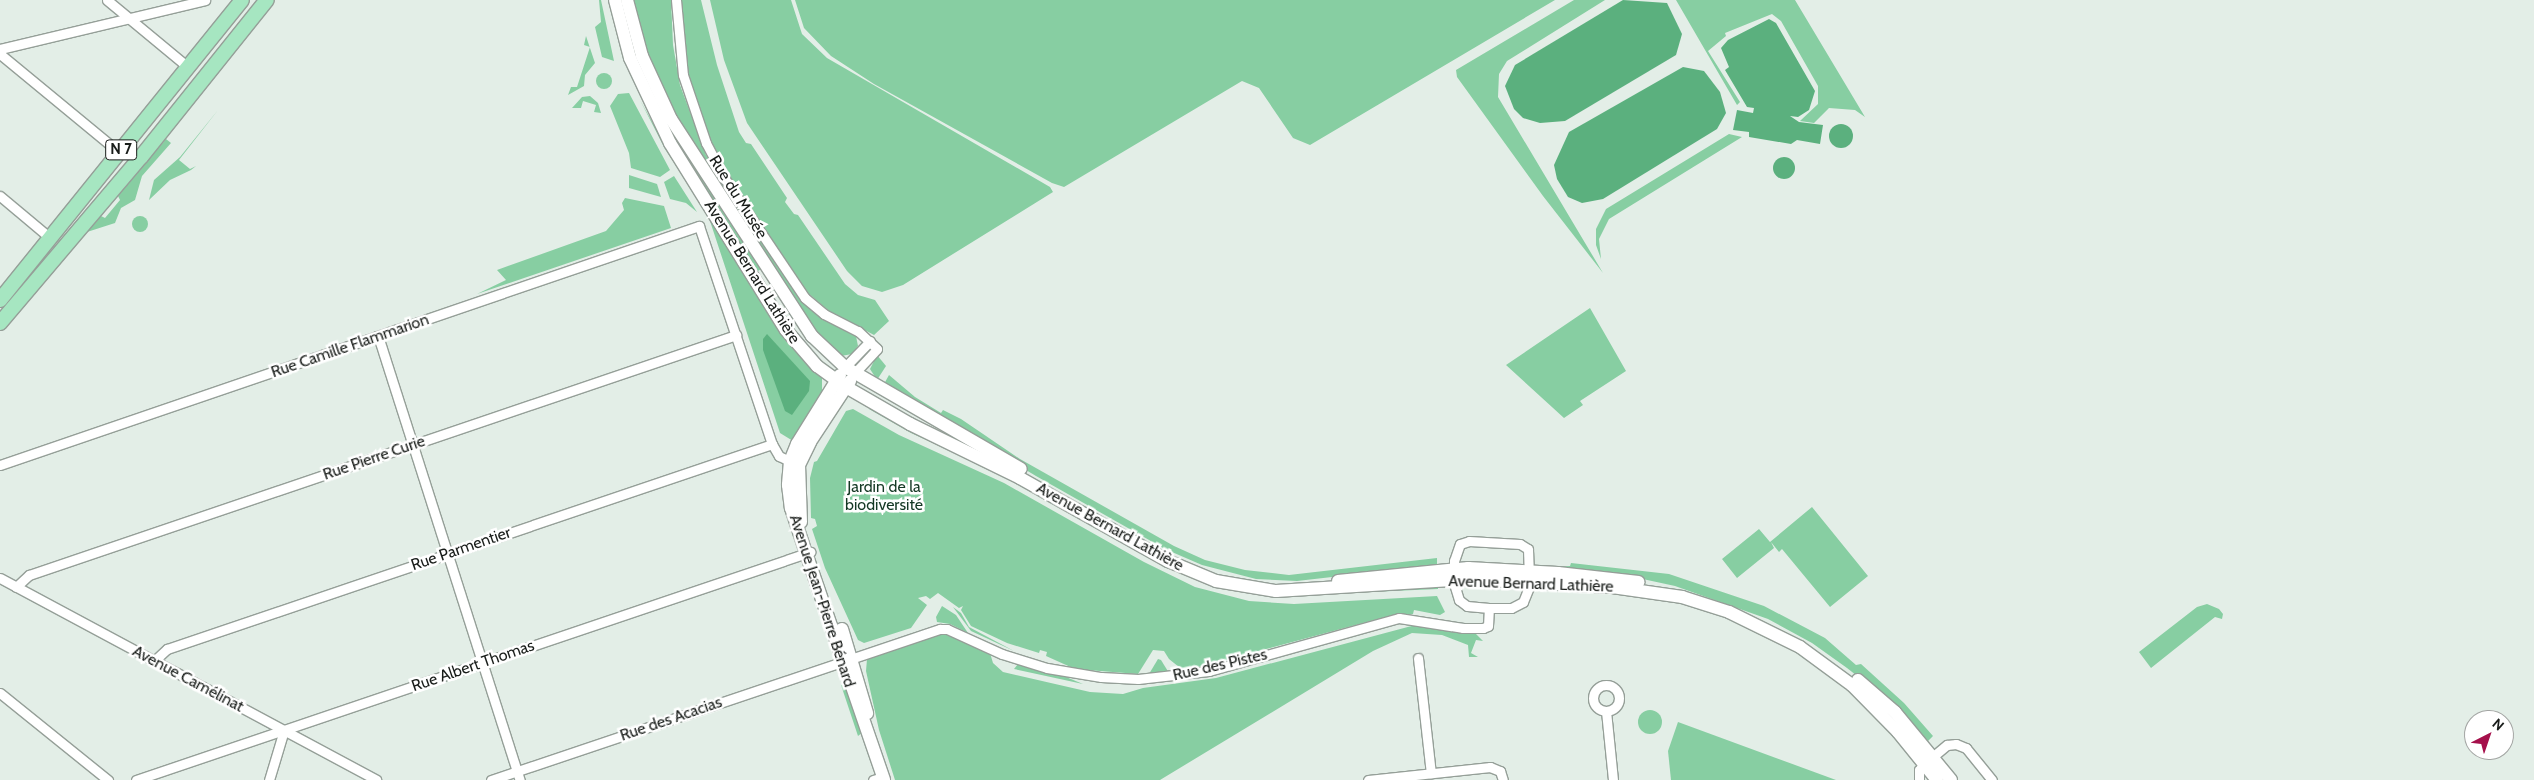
<!DOCTYPE html>
<meta charset="utf-8">
<style>
body{margin:0}
#map{position:relative;width:2534px;height:780px;overflow:hidden;background:#e3eee7;font-family:Cabin,sans-serif}
div>[style]{position:absolute}
[style*='--x']{left:calc(var(--x)*1px);top:calc(var(--y)*1px);width:calc(var(--w)*1px);rotate:calc(var(--a)*1deg)}
.green>*{inset:0;background:#87cea2}
.round{border-radius:50%}
.water>*{inset:0;background:#5bb07e}
.roads{filter:drop-shadow(1px 0 #959f98) drop-shadow(-1px 0 #959f98) drop-shadow(0 1px #959f98) drop-shadow(0 -1px #959f98)}
.street>*{height:9px;margin:-4.5px;padding:0 4.5px;transform-origin:4.5px;border-radius:4.5px;background:#fff}
.street>.ring{margin:-4.5px;padding:0;box-sizing:content-box;background:none;border:9px solid #fff;border-radius:50%}
.secondary>*{height:12px;margin:-6px;padding:0 6px;transform-origin:6px;border-radius:6px;background:#fff}
.primary>*{height:14px;margin:-7px;padding:0 7px;transform-origin:7px;border-radius:7px;background:#a6e6c1}
span{translate:-50% -50%;white-space:nowrap;text-align:center;line-height:1.15;-webkit-text-stroke:5px #fff;paint-order:stroke}
.shield-label span{padding:1px 4px;background:#fff;border:1px solid;border-radius:4px;-webkit-text-stroke-width:0}
.shield-label{font-size:15px;color:#191d1a;font-weight:700}
.street-label{font-size:16px;color:#191d1a}
.park-label{font-size:16px;color:#143824}
.north{position:absolute;left:2464px;top:710px;width:50px;height:50px;box-sizing:border-box;background:#fff;border:1px solid #a3a5a3;border-radius:50%;rotate:41deg;font-size:14px;font-weight:700;line-height:20px;text-align:center;color:#191d1a}
.north::after{content:'';display:block;margin:auto;width:18px;height:22px;background:#a5104b;clip-path:polygon(50% 0,100% 100%,50% 72%,0 100%)}
</style>
<div id="map">
<div class="green">
<div style="clip-path:polygon(599px 0,601px 0,614px 61px,602px 57px,595px 27px,601px 22px)"></div>
<div style="clip-path:polygon(622px 0,677px 139px,761px 269px,758px 271px,676px 145px)"></div>
<div style="clip-path:polygon(632px 0,671px 0,673px 45px,680px 85px,706px 155px,801px 301px,821px 318px,856px 336px,858px 346px,852px 354px,841px 356px,825px 344px,689px 143px,649px 60px)"></div>
<div style="clip-path:polygon(681px 0,701px 0,717px 65px,739px 132px,746px 143px,751px 144px,787px 198px,785px 202px,794px 214px,798px 215px,845px 284px,858px 295px,875px 300px,889px 321px,874px 335px,829px 311px,808px 293px,725px 171px,708px 136px,689px 78px)"></div>
<div style="clip-path:polygon(710px 0,791px 0,802px 34px,827px 58px,1050px 187px,1053px 192px,903px 285px,882px 292px,862px 286px,847px 271px,747px 123px,724px 60px)"></div>
<div style="clip-path:polygon(795px 0,1555px 0,1310px 145px,1293px 138px,1259px 88px,1242px 81px,1064px 187px,1052px 183px,874px 84px,831px 56px,804px 28px)"></div>
<div style="clip-path:polygon(1574px 0,1605px 0,1507px 61px,1499px 74px,1498px 97px,1603px 273px,1543px 196px,1457px 77px,1456px 70px)"></div>
<div style="clip-path:polygon(1676px 0,1795px 0,1865px 117px,1855px 110px,1829px 108px,1814px 123px,1800px 121px,1818px 104px,1818px 86px,1781px 21px,1772px 14px,1725px 33px,1726px 36px,1708px 51px,1740px 102px,1737px 105px)"></div>
<div style="clip-path:polygon(586px 36px,595px 63px,585px 75px,584px 86px,568px 95px,571px 87px,577px 87px,590px 47px,584px 45px)"></div>
<div class="round" style="left:596px;top:73px;width:16px;height:16px"></div>
<div style="clip-path:polygon(629px 93px,670px 170px,660px 177px,631px 168px,629px 153px,610px 106px,618px 94px)"></div>
<div style="clip-path:polygon(590px 96px,598px 103px,601px 113px,594px 112px,596px 105px,583px 101px,581px 108px,572px 108px,582px 97px)"></div>
<div style="clip-path:polygon(640px 100px,661px 138px,822px 378px,822px 393px,793px 441px,780px 433px,708px 215px,665px 149px)"></div>
<div style="clip-path:polygon(218px 110px,179px 160px,190px 169px,196px 166px,191px 170px,170px 180px,149px 200px,154px 180px,180px 157px)"></div>
<div style="clip-path:polygon(1729px 134px,1742px 137px,1609px 219px,1599px 239px,1601px 259px,1596px 245px,1596px 229px,1606px 209px)"></div>
<div style="clip-path:polygon(166px 139px,171px 143px,142px 176px,135px 200px,121px 208px,115px 223px,87px 232px,101px 216px,105px 218px,120px 200px,118px 196px)"></div>
<div style="clip-path:polygon(629px 175px,657px 184px,661px 197px,629px 188px)"></div>
<div style="clip-path:polygon(674px 176px,697px 212px,686px 203px,670px 199px,664px 182px)"></div>
<div style="clip-path:polygon(625px 198px,664px 206px,671px 228px,477px 294px,506px 280px,497px 270px,606px 231px,624px 210px,622px 203px)"></div>
<div class="round" style="left:132px;top:216px;width:16px;height:16px"></div>
<div style="clip-path:polygon(1590px 308px,1626px 371px,1580px 401px,1583px 405px,1564px 418px,1506px 365px)"></div>
<div style="clip-path:polygon(877px 355px,886px 366px,877px 380px,870px 369px)"></div>
<div style="clip-path:polygon(889px 375px,915px 397px,941px 413px,943px 410px,961px 419px,1020px 459px,1174px 546px,1205px 560px,1245px 570px,1289px 575px,1437px 558px,1437px 565px,1297px 581px,1256px 579px,1202px 565px,1165px 549px,1036px 476px,884px 384px)"></div>
<div style="clip-path:polygon(871px 407px,1225px 586px,1438px 586px,1438px 589px,1278px 596px,1204px 582px,1157px 562px,1003px 475px,911px 433px,869px 409px)"></div>
<div style="clip-path:polygon(853px 409px,899px 435px,1004px 483px,1144px 562px,1195px 587px,1249px 601px,1294px 604px,1437px 596px,1445px 612px,1440px 615px,1414px 610px,1413px 614px,1389px 616px,1184px 671px,1169px 659px,1164px 651px,1153px 650px,1138px 674px,1075px 669px,1046px 656px,1047px 652px,1040px 650px,1039px 653px,1007px 643px,971px 626px,961px 610px,963px 606px,959px 608px,938px 593px,930px 599px,926px 596px,918px 598px,927px 605px,911px 628px,864px 643px,858px 640px,825px 568px,812px 529px,817px 526px,815px 519px,811px 518px,810px 478px,814px 462px,817px 461px,846px 411px)"></div>
<div style="clip-path:polygon(1812px 507px,1868px 576px,1830px 607px,1782px 549px,1779px 552px,1771px 542px,1774px 548px,1737px 578px,1722px 559px,1759px 529px,1770px 542px)"></div>
<div style="clip-path:polygon(1571px 563px,1669px 574px,1764px 606px,1825px 638px,1856px 665px,1861px 664px,1904px 703px,1933px 736px,1927px 742px,1893px 704px,1847px 668px,1812px 643px,1768px 619px,1675px 586px,1615px 573px,1546px 567px,1570px 566px)"></div>
<div style="clip-path:polygon(2207px 604px,2219px 609px,2223px 614px,2222px 619px,2215px 617px,2151px 668px,2139px 652px,2197px 607px)"></div>
<div style="clip-path:polygon(942px 606px,956px 615px,968px 633px,950px 624px,937px 622px,936px 617px)"></div>
<div style="clip-path:polygon(953px 607px,961px 613px,969px 627px,1014px 651px,971px 631px)"></div>
<div style="clip-path:polygon(1419px 624px,1475px 633px,1483px 641px,1476px 640px,1471px 653px,1478px 657px,1469px 657px,1468px 645px,1442px 635px,1412px 633px,1373px 651px,1160px 780px,895px 780px,879px 730px,866px 671px,867px 659px,872px 656px,942px 633px,990px 653px,993px 663px,1003px 672px,1090px 692px,1123px 694px,1143px 688px,1216px 678px)"></div>
<div style="clip-path:polygon(1158px 659px,1161px 660px,1169px 673px,1149px 674px)"></div>
<div style="clip-path:polygon(1018px 664px,1066px 677px,1083px 684px,1014px 669px)"></div>
<div style="clip-path:polygon(845px 684px,863px 732px,858px 736px,841px 685px)"></div>
<div class="round" style="left:1638px;top:710px;width:24px;height:24px"></div>
<div style="clip-path:polygon(1678px 722px,1836px 780px,1671px 780px,1668px 751px)"></div>
</div>
<div class="water">
<div style="clip-path:polygon(1623px 0,1667px 3px,1682px 34px,1676px 55px,1565px 121px,1540px 123px,1523px 118px,1514px 109px,1505px 86px,1515px 65px)"></div>
<div style="clip-path:polygon(1769px 19px,1776px 23px,1815px 91px,1809px 110px,1798px 117px,1790px 116px,1799px 122px,1823px 125px,1820px 144px,1797px 140px,1791px 144px,1749px 137px,1749px 132px,1733px 130px,1737px 110px,1753px 113px,1754px 108px,1747px 107px,1725px 70px,1729px 67px,1721px 48px,1728px 40px)"></div>
<div style="clip-path:polygon(1683px 67px,1704px 71px,1720px 92px,1726px 113px,1717px 129px,1603px 199px,1582px 203px,1568px 197px,1557px 179px,1554px 165px,1569px 132px)"></div>
<div class="round" style="left:1829px;top:124px;width:24px;height:24px"></div>
<div class="round" style="left:1773px;top:157px;width:22px;height:22px"></div>
<div style="clip-path:polygon(767px 334px,810px 381px,809px 391px,792px 415px,785px 411px,763px 350px,763px 339px)"></div>
</div>
<div class="roads">
<div class="street">
<div style="--x:107;--y:0;--w:105;--a:39.6"></div>
<div style="--x:676;--y:0;--w:75;--a:84.7"></div>
<div style="--x:683;--y:75;--w:72;--a:71.3"></div>
<div style="--x:706;--y:143;--w:41;--a:62.2"></div>
<div style="--x:725;--y:179;--w:143;--a:56.1"></div>
<div style="--x:805;--y:298;--w:25;--a:40"></div>
<div style="--x:824;--y:314;--w:38;--a:27"></div>
<div style="--x:858;--y:331;--w:26;--a:43"></div>
<div style="--x:877;--y:349;--w:33;--a:133"></div>
<div style="--x:0;--y:49;--w:211;--a:-13.4"></div>
<div style="--x:0;--y:54;--w:154;--a:39.5"></div>
<div style="--x:0;--y:196;--w:64;--a:39.9"></div>
<div style="--x:378;--y:336;--w:466;--a:72.3"></div>
<div style="--x:845;--y:367;--w:36;--a:-46"></div>
<div style="--x:0;--y:465;--w:739;--a:-18.88"></div>
<div style="--x:699;--y:226;--w:230;--a:71.5"></div>
<div style="--x:772;--y:444;--w:14;--a:60"></div>
<div style="--x:779;--y:456;--w:17;--a:25"></div>
<div style="--x:1469;--y:541;--w:51;--a:3.4"></div>
<div style="--x:1520;--y:544;--w:9;--a:32"></div>
<div style="--x:1528;--y:549;--w:38;--a:88"></div>
<div style="--x:1529;--y:587;--w:16;--a:112"></div>
<div style="--x:1523;--y:602;--w:13;--a:153"></div>
<div style="--x:1511;--y:608;--w:22;--a:180"></div>
<div style="--x:1489;--y:608;--w:22;--a:-175"></div>
<div style="--x:1467;--y:606;--w:10;--a:-143"></div>
<div style="--x:1459;--y:600;--w:17;--a:-107"></div>
<div style="--x:1454;--y:584;--w:23;--a:-90"></div>
<div style="--x:1454;--y:561;--w:18;--a:-71"></div>
<div style="--x:1460;--y:544;--w:9;--a:-18"></div>
<div style="--x:0;--y:578;--w:427;--a:28.2"></div>
<div style="--x:16;--y:587;--w:18;--a:-43"></div>
<div style="--x:29;--y:575;--w:747;--a:-18.75"></div>
<div style="--x:1418;--y:658;--w:116;--a:83.6"></div>
<div style="--x:154;--y:661;--w:18;--a:-43"></div>
<div style="--x:167;--y:649;--w:639;--a:-18.72"></div>
<div class="ring" style="left:1593px;top:685px;width:17px;height:17px"></div>
<div style="--x:0;--y:693;--w:139;--a:38.9"></div>
<div style="--x:1606;--y:711;--w:69;--a:84.2"></div>
<div style="--x:136;--y:780;--w:712;--a:-18.69"></div>
<div style="--x:269;--y:780;--w:52;--a:-73.3"></div>
<div style="--x:491;--y:780;--w:474;--a:-18.6"></div>
<div style="--x:940;--y:629;--w:7;--a:0"></div>
<div style="--x:947;--y:629;--w:60;--a:24.4"></div>
<div style="--x:1002;--y:654;--w:47;--a:17.3"></div>
<div style="--x:1047;--y:668;--w:55;--a:9.5"></div>
<div style="--x:1101;--y:677;--w:37;--a:3"></div>
<div style="--x:1138;--y:679;--w:71;--a:-6.4"></div>
<div style="--x:1209;--y:671;--w:197;--a:-15.6"></div>
<div style="--x:1399;--y:618;--w:65;--a:8.9"></div>
<div style="--x:1463;--y:628;--w:20;--a:0"></div>
<div style="--x:1483;--y:628;--w:5;--a:-22"></div>
<div style="--x:1488;--y:626;--w:18;--a:-87"></div>
<div style="--x:873;--y:780;--w:10;--a:-17"></div>
<div style="--x:1368;--y:780;--w:123;--a:-6.1"></div>
<div style="--x:1490;--y:767;--w:11;--a:22"></div>
<div style="--x:1500;--y:771;--w:9;--a:72"></div>
<div style="--x:1919;--y:780;--w:10;--a:-90"></div>
<div style="--x:1919;--y:770;--w:8;--a:-50"></div>
<div style="--x:1924;--y:764;--w:30;--a:-40"></div>
<div style="--x:1947;--y:745;--w:9;--a:-6"></div>
<div style="--x:1956;--y:744;--w:11;--a:22"></div>
<div style="--x:1966;--y:748;--w:41;--a:50.9"></div>
</div>
<div class="secondary">
<div style="--x:615;--y:0;--w:60;--a:75.5"></div>
<div style="--x:630;--y:58;--w:94;--a:64.8"></div>
<div style="--x:670;--y:143;--w:220;--a:58.2"></div>
<div style="--x:786;--y:330;--w:48;--a:49.3"></div>
<div style="--x:817;--y:366;--w:36;--a:36"></div>
<div style="--x:846;--y:387;--w:74;--a:30"></div>
<div style="--x:910;--y:424;--w:123;--a:26.1"></div>
<div style="--x:1020;--y:478;--w:170;--a:29.3"></div>
<div style="--x:1168;--y:561;--w:52;--a:22.6"></div>
<div style="--x:1216;--y:581;--w:61;--a:9.5"></div>
<div style="--x:1276;--y:591;--w:192;--a:-3.6"></div>
<div style="--x:1468;--y:579;--w:144;--a:3.2"></div>
<div style="--x:1612;--y:587;--w:71;--a:8.1"></div>
<div style="--x:1682;--y:597;--w:49;--a:17.7"></div>
<div style="--x:1729;--y:612;--w:79;--a:26.2"></div>
<div style="--x:1800;--y:647;--w:64;--a:36.2"></div>
<div style="--x:1852;--y:685;--w:66;--a:45.6"></div>
<div style="--x:1898;--y:732;--w:62;--a:50.9"></div>
<div style="--x:627;--y:0;--w:58;--a:75"></div>
<div style="--x:642;--y:56;--w:69;--a:65.3"></div>
<div style="--x:671;--y:119;--w:259;--a:57"></div>
<div style="--x:812;--y:336;--w:45;--a:43.2"></div>
<div style="--x:845;--y:367;--w:203;--a:30.1"></div>
<div style="--x:840;--y:375;--w:81;--a:121.9"></div>
<div style="--x:797;--y:444;--w:18;--a:112"></div>
<div style="--x:790;--y:461;--w:24;--a:95"></div>
<div style="--x:788;--y:485;--w:23;--a:83"></div>
<div style="--x:791;--y:508;--w:47;--a:71.6"></div>
<div style="--x:806;--y:553;--w:240;--a:71"></div>
<div style="--x:801;--y:522;--w:57;--a:-92"></div>
<div style="--x:799;--y:465;--w:25;--a:-64"></div>
<div style="--x:810;--y:442;--w:73;--a:-56.7"></div>
<div style="--x:1338;--y:581;--w:131;--a:-5.7"></div>
<div style="--x:1468;--y:568;--w:90;--a:3.2"></div>
<div style="--x:1558;--y:573;--w:81;--a:6.3"></div>
<div style="--x:842;--y:629;--w:88;--a:73.4"></div>
<div style="--x:1858;--y:680;--w:49;--a:40.9"></div>
<div style="--x:1895;--y:712;--w:88;--a:50.5"></div>
</div>
<div class="primary">
<div style="--x:0;--y:300;--w:385;--a:-51.1"></div>
<div style="--x:0;--y:323;--w:218;--a:-49.7"></div>
<div style="--x:141;--y:157;--w:201;--a:-51.3"></div>
</div>
</div>
<div class="shield-label">
<span style="left:121px;top:150px">N 7</span>
</div>
<div class="street-label">
<span style="left:738px;top:197px;rotate:58deg">Rue du Musée</span>
<span style="left:752px;top:272px;rotate:58deg">Avenue Bernard Lathière</span>
<span style="left:350px;top:346px;rotate:-19deg">Rue Camille Flammarion</span>
<span style="left:374px;top:458px;rotate:-19deg">Rue Pierre Curie</span>
<span style="left:1110px;top:527px;rotate:29deg">Avenue Bernard Lathière</span>
<span style="left:461px;top:549px;rotate:-19deg">Rue Parmentier</span>
<span style="left:1531px;top:584px;rotate:2deg">Avenue Bernard Lathière</span>
<span style="left:822px;top:601px;rotate:72deg">Avenue Jean-Pierre Bénard</span>
<span style="left:1220px;top:665px;rotate:-13deg">Rue des Pistes</span>
<span style="left:473px;top:666px;rotate:-19deg">Rue Albert Thomas</span>
<span style="left:188px;top:679px;rotate:28deg">Avenue Camélinat</span>
<span style="left:671px;top:719px;rotate:-19deg">Rue des Acacias</span>
</div>
<div class="park-label">
<span style="left:884px;top:496px">Jardin de la<br>biodiversité</span>
</div>
<div class="north">N</div>
</div>
